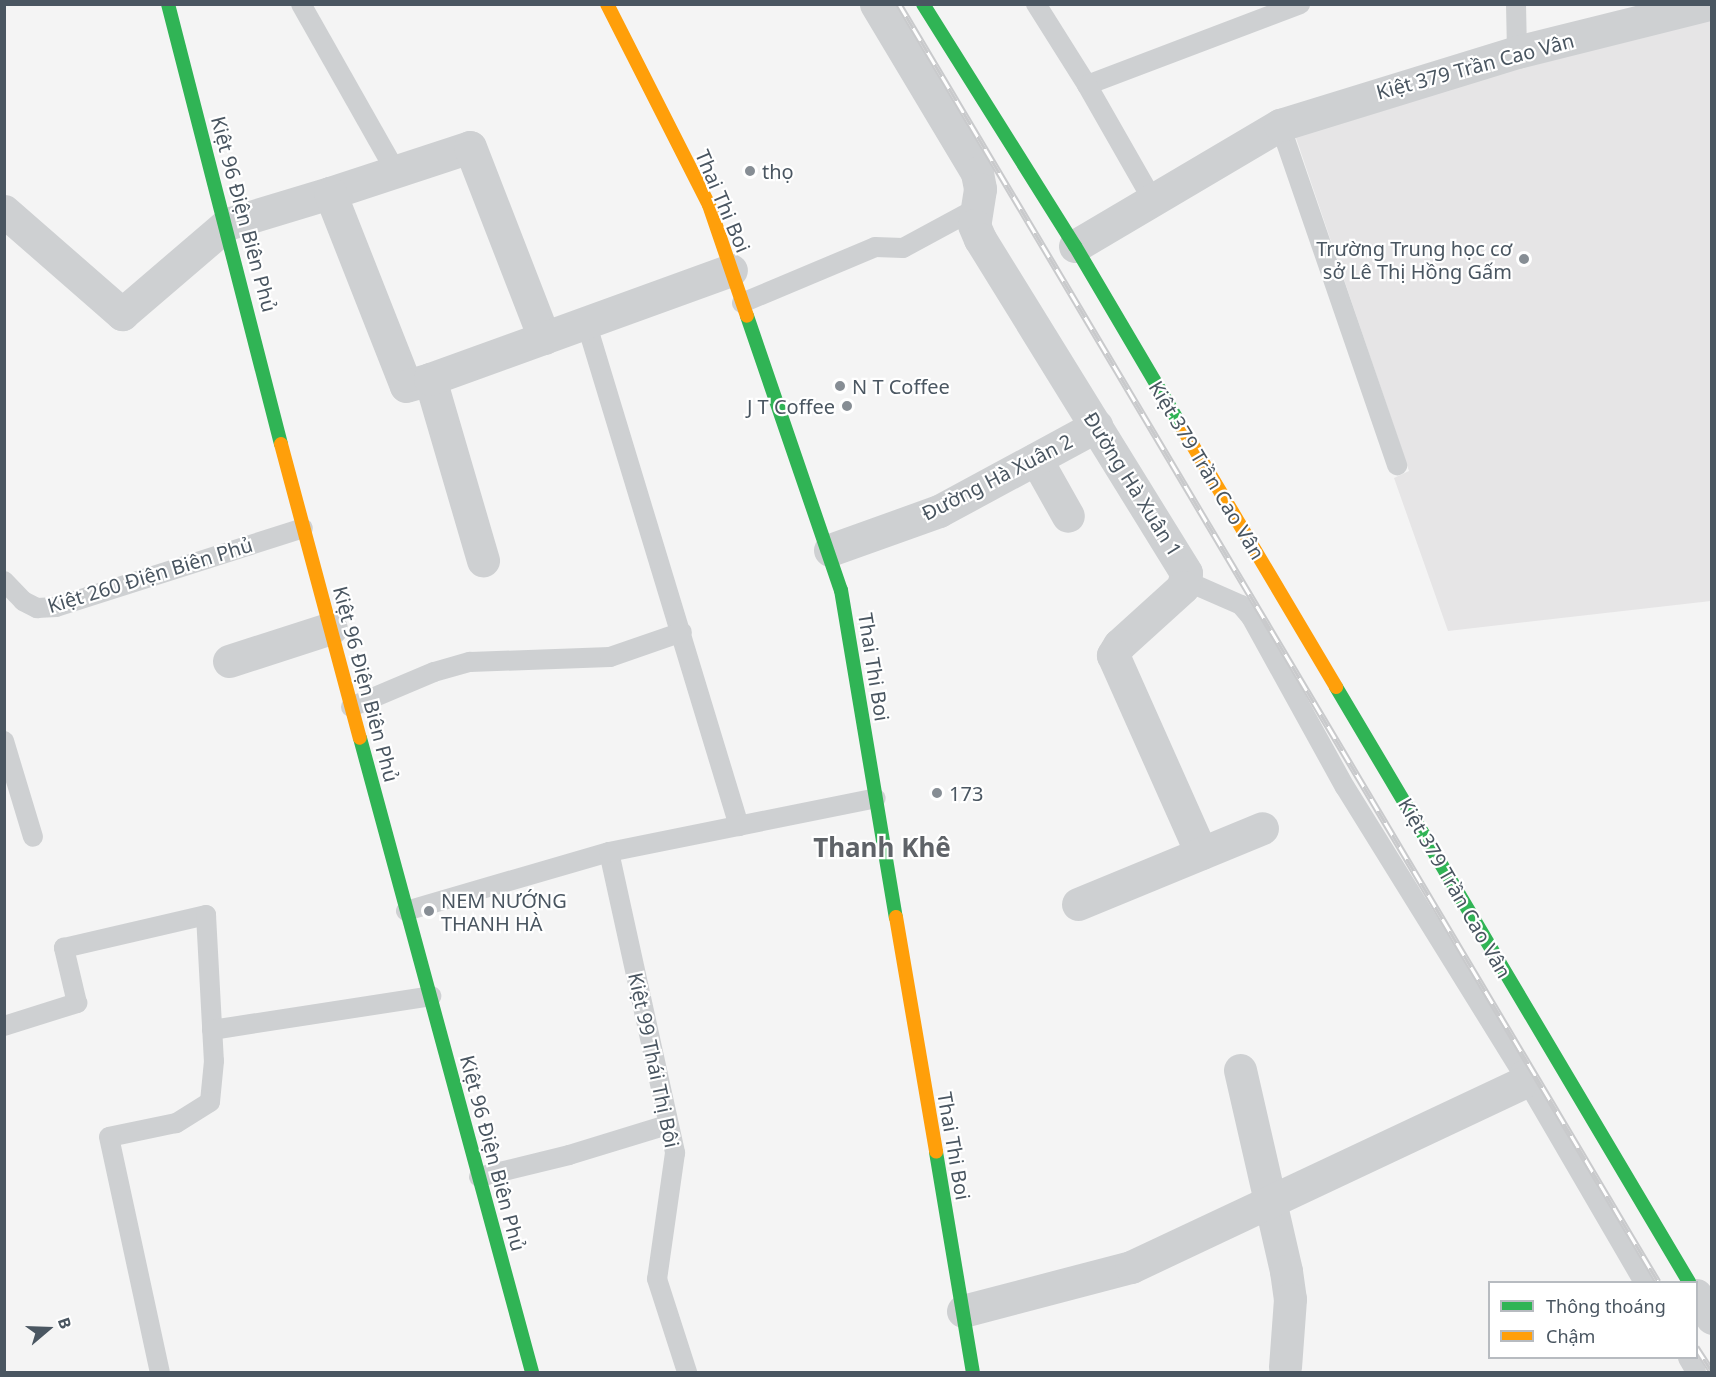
<!DOCTYPE html>
<meta charset="utf-8">
<style>
body{margin:0}
#map{position:relative;width:1716px;height:1377px;overflow:hidden;background:#f4f4f4;font-family:"Noto Sans",sans-serif}
div>[style]{position:absolute}
[style*='--x']{left:calc(var(--x)*1px);top:calc(var(--y)*1px);width:calc(var(--w)*1px);rotate:calc(var(--a)*1deg)}
.education>*{inset:0;background:#e6e5e6}
.lane>*{height:20px;margin:-10px;padding:0 10px;transform-origin:10px;border-radius:10px;background:#ced0d2}
.street>*{height:33px;margin:-16.5px;padding:0 16.5px;transform-origin:16.5px;border-radius:16.5px;background:#ced0d2}
.fast>*{height:14px;margin:-7px;padding:0 7px;transform-origin:7px;border-radius:7px;background:#30b455}
.slow>*{height:14px;margin:-7px;padding:0 7px;transform-origin:7px;border-radius:7px;background:#ff9f0a}
.rail>*{height:7px;margin-top:-3.5px;transform-origin:0;background:repeating-linear-gradient(90deg,#fff 0 14px,#c9cacc 0 28px);box-sizing:border-box;border-block:2px solid #c9cacc}
.dots>*{width:16px;height:16px;translate:-50% -50%;box-sizing:border-box;border:3px solid #fff;border-radius:50%}
span{translate:-50% -50%;white-space:nowrap;text-align:center;line-height:1.15;-webkit-text-stroke:4.5px #fff;paint-order:stroke}
.street-label{font-size:20px;color:#4a5661}
.poi-label{font-size:20px;color:#4a5661}
.left{translate:0 -50%;text-align:left}
.right{translate:-100% -50%;text-align:right}
.district-label{font-size:26px;color:#5f6368;font-weight:700}
.frame{position:absolute;inset:0;border:6px solid #4a5661;pointer-events:none}
.legend{position:absolute;left:1488px;top:1281px;width:210px;height:78px;box-sizing:border-box;background:#fff;border:2px solid #b7bbc0;margin:0;padding:8px 10px;list-style:none;font-size:18px;color:#4a5661}
.legend li{display:flex;align-items:center;gap:12px;height:30px}
.legend b{width:30px;border:2px solid #b7bbc0}
.north{position:absolute;left:18px;top:1299px;width:60px;height:60px;-webkit-text-stroke:4px #fff;paint-order:stroke;rotate:71deg;font-size:16px;font-weight:700;line-height:24px;text-align:center;color:#4a5661}
.north::after{content:'';display:block;margin:auto;width:21px;height:27px;background:#4a5661;clip-path:polygon(50% 0,100% 100%,50% 72%,0 100%)}
</style>
<div id="map">
<div class="education">
<div style="clip-path:polygon(1711px 11px,1711px 601px,1448px 631px,1394px 478px,1409px 471px,1296px 138px,1306px 123px)"></div>
</div>
<div class="lane">
<div style="--x:301;--y:4;--w:195;--a:60.5"></div>
<div style="--x:1036;--y:4;--w:96;--a:57.8"></div>
<div style="--x:1087;--y:85;--w:228;--a:-20.8"></div>
<div style="--x:1516;--y:4;--w:48;--a:88.8"></div>
<div style="--x:1087;--y:85;--w:131;--a:60.3"></div>
<div style="--x:1280;--y:125;--w:360;--a:71"></div>
<div style="--x:742;--y:303;--w:144;--a:-22.8"></div>
<div style="--x:875;--y:247;--w:28;--a:2"></div>
<div style="--x:903;--y:248;--w:82;--a:-28.4"></div>
<div style="--x:586;--y:322;--w:527;--a:73.11"></div>
<div style="--x:1184;--y:580;--w:62;--a:23.7"></div>
<div style="--x:1241;--y:605;--w:16;--a:50"></div>
<div style="--x:1251;--y:617;--w:194;--a:61.1"></div>
<div style="--x:1345;--y:787;--w:334;--a:58.2"></div>
<div style="--x:1521;--y:1071;--w:244;--a:59.8"></div>
<div style="--x:4;--y:581;--w:28;--a:46"></div>
<div style="--x:23;--y:601;--w:16;--a:27"></div>
<div style="--x:37;--y:608;--w:19;--a:-3"></div>
<div style="--x:56;--y:607;--w:259;--a:-17.7"></div>
<div style="--x:351;--y:707;--w:90;--a:-22.9"></div>
<div style="--x:434;--y:672;--w:37;--a:-16"></div>
<div style="--x:470;--y:662;--w:140;--a:-2"></div>
<div style="--x:610;--y:657;--w:76;--a:-19.1"></div>
<div style="--x:4;--y:741;--w:100;--a:73.2"></div>
<div style="--x:609;--y:852;--w:308;--a:77.6"></div>
<div style="--x:675;--y:1153;--w:127;--a:98.1"></div>
<div style="--x:657;--y:1279;--w:98;--a:72.1"></div>
<div style="--x:406;--y:911;--w:211;--a:-16.2"></div>
<div style="--x:609;--y:852;--w:272;--a:-11.4"></div>
<div style="--x:4;--y:1026;--w:77;--a:-17.5"></div>
<div style="--x:77;--y:1003;--w:57;--a:-103.3"></div>
<div style="--x:64;--y:948;--w:146;--a:-13.1"></div>
<div style="--x:206;--y:915;--w:146;--a:86.9"></div>
<div style="--x:214;--y:1061;--w:41;--a:95.6"></div>
<div style="--x:210;--y:1102;--w:40;--a:148"></div>
<div style="--x:176;--y:1123;--w:68;--a:168.2"></div>
<div style="--x:109;--y:1137;--w:240;--a:77.8"></div>
<div style="--x:212;--y:1030;--w:222;--a:-8.8"></div>
<div style="--x:479;--y:1177;--w:93;--a:-13.7"></div>
<div style="--x:569;--y:1155;--w:102;--a:-17"></div>
<div style="--x:1688;--y:1358;--w:16;--a:60"></div>
</div>
<div class="street">
<div style="--x:876;--y:4;--w:197;--a:59.1"></div>
<div style="--x:977;--y:173;--w:16;--a:79"></div>
<div style="--x:980;--y:189;--w:36;--a:99"></div>
<div style="--x:974;--y:225;--w:15;--a:67"></div>
<div style="--x:980;--y:239;--w:392;--a:58.3"></div>
<div style="--x:1186;--y:573;--w:14;--a:102"></div>
<div style="--x:1183;--y:587;--w:86;--a:137.8"></div>
<div style="--x:1119;--y:645;--w:12;--a:121"></div>
<div style="--x:1113;--y:655;--w:217;--a:66"></div>
<div style="--x:330;--y:193;--w:147;--a:-18.2"></div>
<div style="--x:470;--y:147;--w:205;--a:68.8"></div>
<div style="--x:4;--y:211;--w:157;--a:41.1"></div>
<div style="--x:122;--y:314;--w:138;--a:-40.6"></div>
<div style="--x:227;--y:224;--w:108;--a:-16.8"></div>
<div style="--x:330;--y:193;--w:207;--a:68.5"></div>
<div style="--x:406;--y:386;--w:25;--a:-16"></div>
<div style="--x:430;--y:379;--w:189;--a:73.7"></div>
<div style="--x:1075;--y:246;--w:238;--a:-30.6"></div>
<div style="--x:1280;--y:125;--w:248;--a:-17.1"></div>
<div style="--x:1517;--y:52;--w:199;--a:-14"></div>
<div style="--x:430;--y:379;--w:320;--a:-19.9"></div>
<div style="--x:1036;--y:459;--w:65;--a:60.7"></div>
<div style="--x:830;--y:550;--w:116;--a:-19.7"></div>
<div style="--x:939;--y:511;--w:179;--a:-28.4"></div>
<div style="--x:229;--y:661;--w:107;--a:-17.9"></div>
<div style="--x:1078;--y:904;--w:199;--a:-22.4"></div>
<div style="--x:1240;--y:1070;--w:206;--a:77.1"></div>
<div style="--x:1286;--y:1271;--w:28;--a:82"></div>
<div style="--x:1290;--y:1299;--w:68;--a:94.2"></div>
<div style="--x:1696;--y:1295;--w:28;--a:55"></div>
<div style="--x:963;--y:1311;--w:174;--a:-14.7"></div>
<div style="--x:1131;--y:1267;--w:430;--a:-25.2"></div>
</div>
<div class="fast">
<div style="--x:168;--y:4;--w:454;--a:75.6"></div>
<div style="--x:923;--y:4;--w:286;--a:57.9"></div>
<div style="--x:1075;--y:246;--w:212;--a:59.5"></div>
<div style="--x:747;--y:316;--w:290;--a:71.1"></div>
<div style="--x:841;--y:590;--w:332;--a:80.5"></div>
<div style="--x:1336;--y:687;--w:692;--a:59.32"></div>
<div style="--x:360;--y:738;--w:657;--a:74.82"></div>
<div style="--x:936;--y:1152;--w:223;--a:80.5"></div>
</div>
<div class="slow">
<div style="--x:607;--y:4;--w:225;--a:63.1"></div>
<div style="--x:709;--y:205;--w:117;--a:71.1"></div>
<div style="--x:1183;--y:429;--w:300;--a:59.3"></div>
<div style="--x:281;--y:444;--w:304;--a:75"></div>
<div style="--x:896;--y:917;--w:238;--a:80.3"></div>
</div>
<div class="rail">
<div style="--x:899;--y:4;--w:1486;--a:59.29"></div>
<div style="--x:1696;--y:1347;--w:30;--a:57"></div>
</div>
<div class="dots">
<div style="left:750px;top:171px;background:#868d94"></div>
<div style="left:1524px;top:259px;background:#868d94"></div>
<div style="left:840px;top:386px;background:#868d94"></div>
<div style="left:847px;top:406px;background:#868d94"></div>
<div style="left:937px;top:793px;background:#868d94"></div>
<div style="left:429px;top:911px;background:#868d94"></div>
</div>
<div class="street-label">
<span style="left:1475px;top:66px;rotate:-15deg">Kiệt 379 Trần Cao Vân</span>
<span style="left:723px;top:201px;rotate:67deg">Thai Thi Boi</span>
<span style="left:244px;top:214px;rotate:75deg">Kiệt 96 Điện Biên Phủ</span>
<span style="left:1207px;top:470px;rotate:59deg">Kiệt 379 Trần Cao Vân</span>
<span style="left:997px;top:477px;rotate:-27deg">Đường Hà Xuân 2</span>
<span style="left:1133px;top:484px;rotate:58deg">Đường Hà Xuân 1</span>
<span style="left:150px;top:575px;rotate:-17deg">Kiệt 260 Điện Biên Phủ</span>
<span style="left:874px;top:667px;rotate:81deg">Thai Thi Boi</span>
<span style="left:366px;top:684px;rotate:75deg">Kiệt 96 Điện Biên Phủ</span>
<span style="left:1455px;top:888px;rotate:60deg">Kiệt 379 Trần Cao Vân</span>
<span style="left:654px;top:1060px;rotate:78deg">Kiệt 99 Thái Thị Bôi</span>
<span style="left:954px;top:1146px;rotate:80deg">Thai Thi Boi</span>
<span style="left:493px;top:1153px;rotate:75deg">Kiệt 96 Điện Biên Phủ</span>
</div>
<div class="poi-label">
<span class="left" style="left:762px;top:171px">thọ</span>
<span class="right" style="left:1512px;top:260px">Trường Trung học cơ<br>sở Lê Thị Hồng Gấm</span>
<span class="left" style="left:852px;top:386px">N T Coffee</span>
<span class="right" style="left:835px;top:406px">J T Coffee</span>
<span class="left" style="left:949px;top:793px">173</span>
<span class="left" style="left:441px;top:912px">NEM NƯỚNG<br>THANH HÀ</span>
</div>
<div class="district-label">
<span style="left:882px;top:848px">Thanh Khê</span>
</div>
<div class="frame"></div>
<ul class="legend">
<li><b style="height:8px;background:#30b455"></b>Thông thoáng</li>
<li><b style="height:8px;background:#ff9f0a"></b>Chậm</li>
</ul>
<div class="north">B</div>
</div>
